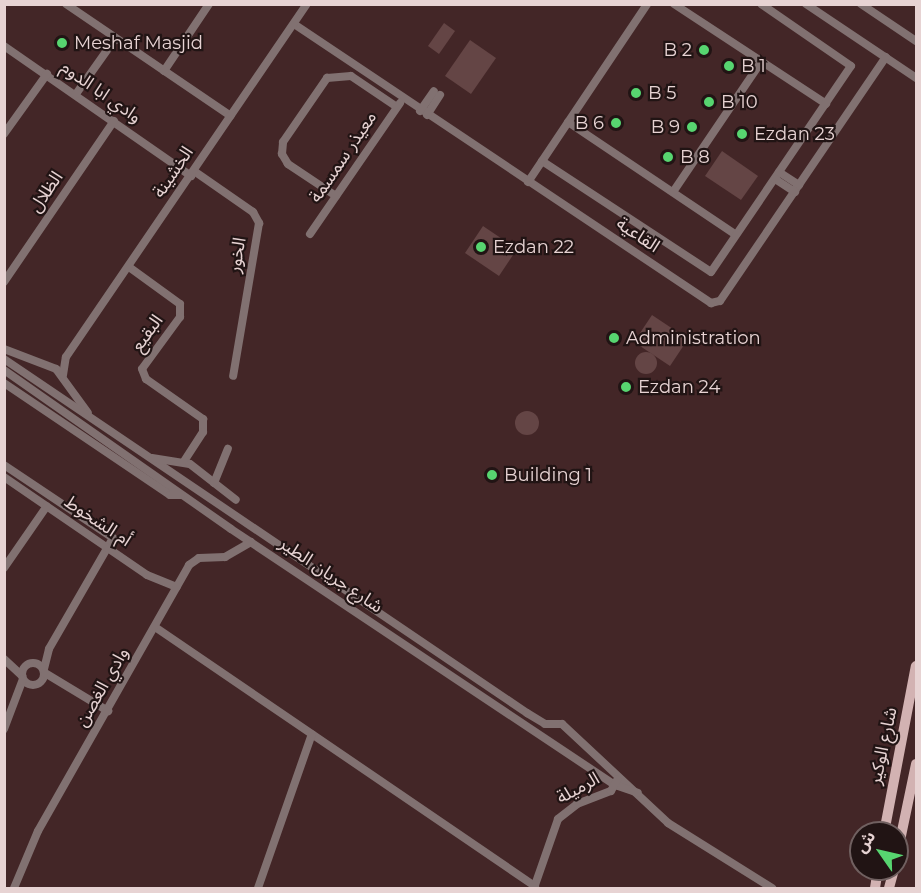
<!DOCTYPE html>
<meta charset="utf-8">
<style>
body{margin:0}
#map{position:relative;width:921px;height:893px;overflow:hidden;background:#432627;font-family:Montserrat,"Noto Sans Arabic",sans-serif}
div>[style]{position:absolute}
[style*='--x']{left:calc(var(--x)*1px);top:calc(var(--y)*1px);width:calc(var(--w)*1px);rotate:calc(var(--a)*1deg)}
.green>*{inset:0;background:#644545}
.round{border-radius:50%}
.minor>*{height:8px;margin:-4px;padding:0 4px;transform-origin:4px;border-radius:4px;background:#817171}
.minor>.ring{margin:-4px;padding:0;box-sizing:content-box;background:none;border:8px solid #817171;border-radius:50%}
.major>*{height:10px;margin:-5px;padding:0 5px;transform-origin:5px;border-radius:5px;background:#d2b2b2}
.dots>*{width:16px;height:16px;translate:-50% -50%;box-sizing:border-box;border:3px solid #211414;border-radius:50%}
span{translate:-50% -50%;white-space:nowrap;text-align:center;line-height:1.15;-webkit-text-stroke:4.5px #211414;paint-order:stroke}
.poi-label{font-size:18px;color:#e7d3d3}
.left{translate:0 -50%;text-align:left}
.right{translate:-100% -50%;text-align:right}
.street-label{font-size:18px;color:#e7d3d3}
.frame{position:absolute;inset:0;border:6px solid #e7d3d3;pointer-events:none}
.north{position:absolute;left:849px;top:821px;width:60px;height:60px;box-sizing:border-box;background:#211414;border:2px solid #706060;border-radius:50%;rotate:304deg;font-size:16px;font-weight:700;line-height:24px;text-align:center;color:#e7d3d3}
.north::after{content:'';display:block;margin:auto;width:21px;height:27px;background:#57d570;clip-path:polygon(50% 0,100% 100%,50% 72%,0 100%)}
</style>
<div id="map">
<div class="green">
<div style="clip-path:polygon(444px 23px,455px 31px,439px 54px,428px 46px)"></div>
<div style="clip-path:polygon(470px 40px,496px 58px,471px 94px,445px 76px)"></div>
<div style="clip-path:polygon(722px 151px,758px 176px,741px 200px,705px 176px)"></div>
<div style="clip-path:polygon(483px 226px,517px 249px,499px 276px,465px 253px)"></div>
<div style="clip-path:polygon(652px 315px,688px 339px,670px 366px,634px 342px)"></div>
<div class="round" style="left:635px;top:352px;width:22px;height:22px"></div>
<div class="round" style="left:515px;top:411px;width:24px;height:24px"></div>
</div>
<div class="minor">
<div style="--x:66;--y:4;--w:199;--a:34.2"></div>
<div style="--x:674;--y:4;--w:182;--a:33.3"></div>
<div style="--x:806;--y:4;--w:133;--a:33.9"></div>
<div style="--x:861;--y:4;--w:66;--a:33.9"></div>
<div style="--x:294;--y:24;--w:502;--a:33.79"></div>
<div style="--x:711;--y:303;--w:9;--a:-13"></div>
<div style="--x:720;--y:301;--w:295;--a:-55.8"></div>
<div style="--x:4;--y:46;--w:228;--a:34.8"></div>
<div style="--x:164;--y:71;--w:81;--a:-56.1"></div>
<div style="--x:76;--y:94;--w:67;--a:-54.7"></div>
<div style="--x:420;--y:111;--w:24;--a:-55"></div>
<div style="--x:427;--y:115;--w:24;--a:-57"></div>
<div style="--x:568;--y:122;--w:202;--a:33.9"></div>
<div style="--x:4;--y:134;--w:74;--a:-54.4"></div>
<div style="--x:542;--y:161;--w:202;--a:33.3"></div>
<div style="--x:711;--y:272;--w:249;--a:-55.8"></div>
<div style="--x:851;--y:66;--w:109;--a:-145.4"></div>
<div style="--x:194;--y:171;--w:72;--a:34.8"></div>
<div style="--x:253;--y:212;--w:13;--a:61"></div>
<div style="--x:259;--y:223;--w:155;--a:99.6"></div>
<div style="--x:779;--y:172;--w:24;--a:33"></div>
<div style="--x:775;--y:179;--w:24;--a:33"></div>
<div style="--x:528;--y:182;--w:214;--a:-56.2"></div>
<div style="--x:673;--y:192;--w:157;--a:-55.9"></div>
<div style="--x:336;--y:196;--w:58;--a:-146.3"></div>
<div style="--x:288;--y:164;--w:12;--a:-121"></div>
<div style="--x:282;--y:154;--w:12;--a:-85"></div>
<div style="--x:283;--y:142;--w:78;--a:-55.5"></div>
<div style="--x:327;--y:78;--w:24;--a:-5"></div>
<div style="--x:351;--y:76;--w:55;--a:34"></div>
<div style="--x:310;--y:234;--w:159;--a:-55.5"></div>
<div style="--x:129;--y:267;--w:63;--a:36"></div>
<div style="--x:180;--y:304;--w:13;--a:90"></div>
<div style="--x:180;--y:317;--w:64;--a:126.2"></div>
<div style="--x:142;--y:369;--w:11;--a:68"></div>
<div style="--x:146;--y:379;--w:70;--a:35.1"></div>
<div style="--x:203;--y:419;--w:13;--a:90"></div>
<div style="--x:203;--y:432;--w:35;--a:123"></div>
<div style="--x:4;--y:282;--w:195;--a:-55.7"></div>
<div style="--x:4;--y:349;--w:56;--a:21"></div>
<div style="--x:56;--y:369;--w:54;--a:54"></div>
<div style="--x:4;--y:359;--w:632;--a:34.09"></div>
<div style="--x:527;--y:713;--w:21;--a:31"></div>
<div style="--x:545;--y:724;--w:17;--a:0"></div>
<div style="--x:562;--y:724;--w:145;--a:43"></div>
<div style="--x:668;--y:823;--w:123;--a:32"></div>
<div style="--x:4;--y:370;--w:277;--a:35"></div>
<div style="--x:231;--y:529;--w:462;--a:33.7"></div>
<div style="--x:615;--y:785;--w:24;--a:19"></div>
<div style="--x:63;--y:375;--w:18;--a:-81"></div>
<div style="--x:66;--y:357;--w:427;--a:-55.7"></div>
<div style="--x:4;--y:383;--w:200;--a:34"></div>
<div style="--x:170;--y:495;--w:11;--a:0"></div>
<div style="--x:152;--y:458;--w:38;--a:9"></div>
<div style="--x:190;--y:464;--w:58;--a:38"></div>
<div style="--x:4;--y:465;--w:131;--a:33.8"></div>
<div style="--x:113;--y:538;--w:128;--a:120"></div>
<div style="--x:49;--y:649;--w:21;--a:104"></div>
<div style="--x:4;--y:477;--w:173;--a:34.4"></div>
<div style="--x:147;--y:575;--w:32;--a:22"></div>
<div style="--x:214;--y:483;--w:37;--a:-68"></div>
<div style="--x:4;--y:568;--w:75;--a:-55.3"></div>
<div style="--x:155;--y:627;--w:460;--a:34.3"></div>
<div style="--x:4;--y:659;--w:25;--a:43"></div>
<div class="ring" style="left:22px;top:663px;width:14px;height:14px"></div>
<div style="--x:45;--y:673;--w:74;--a:31.1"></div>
<div style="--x:4;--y:729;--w:53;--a:-69.2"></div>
<div style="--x:14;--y:888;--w:62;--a:-67.2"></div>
<div style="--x:38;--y:831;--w:306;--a:-60.4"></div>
<div style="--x:189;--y:565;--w:12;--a:-35"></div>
<div style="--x:199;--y:558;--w:26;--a:-2"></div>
<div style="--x:225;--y:557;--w:30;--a:-30"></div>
<div style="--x:258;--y:888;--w:163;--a:-70.7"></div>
<div style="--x:534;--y:888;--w:73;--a:-70.8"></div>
<div style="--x:558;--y:819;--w:24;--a:-38"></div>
<div style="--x:577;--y:804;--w:36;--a:-21"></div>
<div style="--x:611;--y:791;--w:13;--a:-61"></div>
</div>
<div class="major">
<div style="--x:884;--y:833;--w:170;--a:-79.2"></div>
<div style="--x:897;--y:855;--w:93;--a:-78.2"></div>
<div style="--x:875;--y:888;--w:19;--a:-81"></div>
<div style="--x:889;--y:888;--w:20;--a:-75"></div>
</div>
<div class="dots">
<div style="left:62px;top:43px;background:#57d570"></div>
<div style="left:704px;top:50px;background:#57d570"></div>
<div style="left:729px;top:66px;background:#57d570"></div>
<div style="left:636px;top:93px;background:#57d570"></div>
<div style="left:709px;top:102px;background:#57d570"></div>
<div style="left:616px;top:123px;background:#57d570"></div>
<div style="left:692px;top:127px;background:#57d570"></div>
<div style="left:742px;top:134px;background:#57d570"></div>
<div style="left:668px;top:157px;background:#57d570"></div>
<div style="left:481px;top:247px;background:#57d570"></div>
<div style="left:614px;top:338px;background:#57d570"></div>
<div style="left:626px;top:387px;background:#57d570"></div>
<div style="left:492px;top:475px;background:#57d570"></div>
</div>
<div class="poi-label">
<span class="left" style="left:74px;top:43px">Meshaf Masjid</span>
<span class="right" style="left:692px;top:50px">B 2</span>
<span class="left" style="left:741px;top:66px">B 1</span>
<span class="left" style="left:648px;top:93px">B 5</span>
<span class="left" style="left:721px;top:102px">B 10</span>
<span class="right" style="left:604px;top:123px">B 6</span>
<span class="right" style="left:680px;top:127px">B 9</span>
<span class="left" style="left:754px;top:134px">Ezdan 23</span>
<span class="left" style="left:680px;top:157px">B 8</span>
<span class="left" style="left:493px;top:247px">Ezdan 22</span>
<span class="left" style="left:626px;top:338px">Administration</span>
<span class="left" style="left:638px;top:387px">Ezdan 24</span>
<span class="left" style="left:504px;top:475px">Building 1</span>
</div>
<div class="street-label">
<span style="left:101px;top:92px;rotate:35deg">وادي ابا الدوم</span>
<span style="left:343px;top:157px;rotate:-56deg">معيذر سمسمة</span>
<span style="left:173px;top:172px;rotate:-56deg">الخشينة</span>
<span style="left:46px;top:192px;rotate:-56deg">الظلال</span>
<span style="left:638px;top:235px;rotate:34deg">القاعية</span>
<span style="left:237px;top:255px;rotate:-80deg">الخور</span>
<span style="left:147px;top:333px;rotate:-54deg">البقيع</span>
<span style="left:98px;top:521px;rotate:34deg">أم الشخوط</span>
<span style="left:331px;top:575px;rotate:34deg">شارع جريان الطير</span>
<span style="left:102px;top:687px;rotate:-60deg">وادي الغصن</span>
<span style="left:883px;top:746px;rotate:-78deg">شارع الوكير</span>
<span style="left:578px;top:788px;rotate:-29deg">الرميلة</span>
</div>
<div class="frame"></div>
<div class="north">ش</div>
</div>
